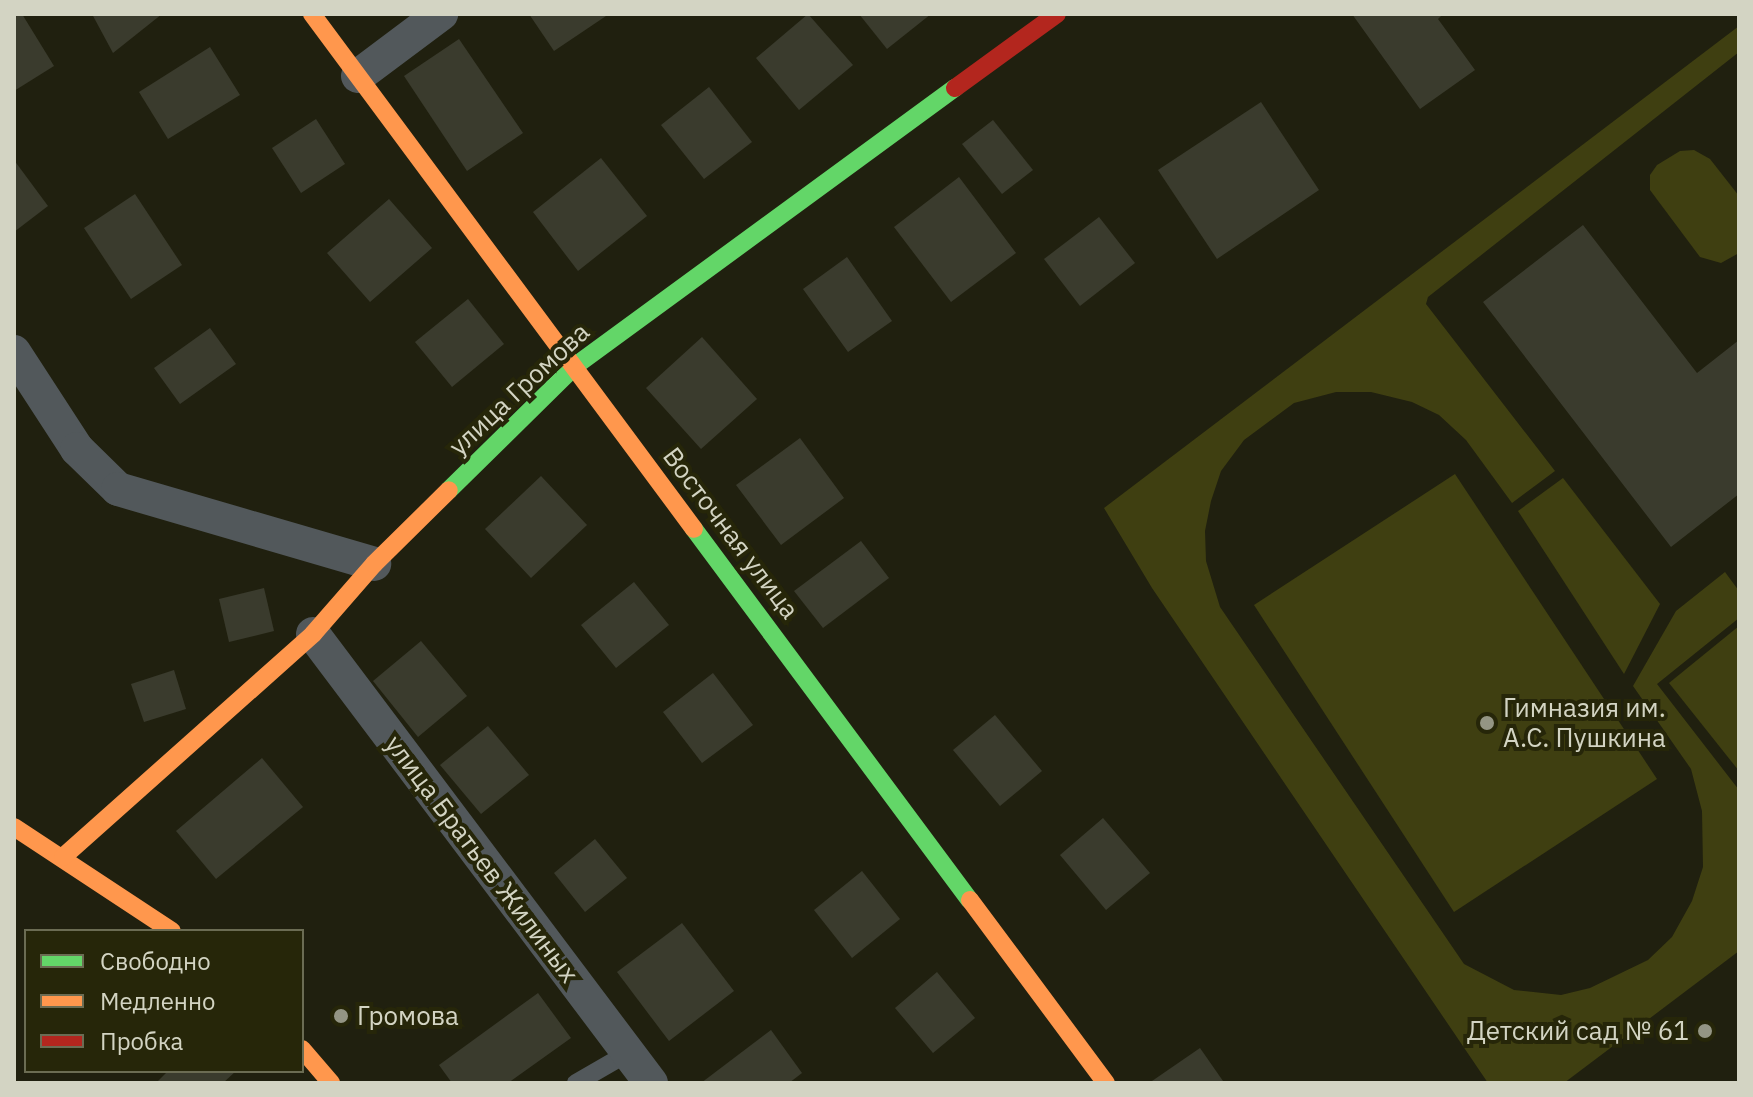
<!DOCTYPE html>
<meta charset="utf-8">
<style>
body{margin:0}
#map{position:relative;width:1753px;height:1097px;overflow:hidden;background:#20200f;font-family:"IBM Plex Sans",sans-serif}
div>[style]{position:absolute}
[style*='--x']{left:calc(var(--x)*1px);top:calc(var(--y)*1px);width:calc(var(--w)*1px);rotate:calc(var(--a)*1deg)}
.green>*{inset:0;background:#3f3f11}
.building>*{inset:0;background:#3a3b2d}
.lane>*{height:18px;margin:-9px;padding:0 9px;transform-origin:9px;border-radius:9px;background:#52585b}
.street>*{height:34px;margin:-17px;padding:0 17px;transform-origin:17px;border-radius:17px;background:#52585b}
.fast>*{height:18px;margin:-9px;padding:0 9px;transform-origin:9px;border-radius:9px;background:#63d668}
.slow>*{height:18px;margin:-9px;padding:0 9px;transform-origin:9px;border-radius:9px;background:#ff974d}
.jam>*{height:18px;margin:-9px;padding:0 9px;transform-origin:9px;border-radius:9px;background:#b3261e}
.dots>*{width:22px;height:22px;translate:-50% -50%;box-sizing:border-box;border:4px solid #262609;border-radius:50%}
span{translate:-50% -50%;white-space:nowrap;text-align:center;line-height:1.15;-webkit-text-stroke:8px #262609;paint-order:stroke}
.street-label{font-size:26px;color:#d3d4c3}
.poi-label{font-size:26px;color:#d3d4c3}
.left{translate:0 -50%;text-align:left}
.right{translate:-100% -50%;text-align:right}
.frame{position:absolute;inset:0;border:16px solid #d3d4c3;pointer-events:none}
.legend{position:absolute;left:24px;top:929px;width:280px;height:144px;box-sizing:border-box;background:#262609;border:2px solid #6b6c53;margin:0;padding:10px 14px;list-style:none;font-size:24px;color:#d3d4c3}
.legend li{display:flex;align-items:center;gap:16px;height:40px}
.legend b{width:40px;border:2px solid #6b6c53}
</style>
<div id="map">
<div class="green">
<div style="clip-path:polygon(1739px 26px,1739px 52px,1428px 297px,1426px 304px,1555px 471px,1512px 503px,1466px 440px,1439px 415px,1412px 402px,1371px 392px,1336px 392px,1294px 403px,1244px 440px,1221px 471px,1211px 501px,1205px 531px,1206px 561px,1220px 607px,1464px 964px,1514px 990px,1561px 995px,1590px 988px,1648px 960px,1672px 937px,1692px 901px,1703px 867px,1702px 811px,1691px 769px,1633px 686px,1676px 611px,1725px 572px,1739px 591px,1739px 618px,1657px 684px,1739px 790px,1739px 951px,1564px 1083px,1488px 1083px,1152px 588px,1104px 508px)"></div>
<div style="clip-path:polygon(1694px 150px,1710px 159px,1739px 196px,1739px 253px,1721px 263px,1700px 257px,1650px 190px,1650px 175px,1657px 165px,1680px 151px)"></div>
<div style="clip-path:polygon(1455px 474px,1657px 779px,1454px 912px,1254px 605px)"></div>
<div style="clip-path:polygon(1563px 478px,1660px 604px,1624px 674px,1518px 511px)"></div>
<div style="clip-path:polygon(1739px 626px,1739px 771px,1669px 683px)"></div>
</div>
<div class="building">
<div style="clip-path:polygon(22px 14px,54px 66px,14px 91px,14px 17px)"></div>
<div style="clip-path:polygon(92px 14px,162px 14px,113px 53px)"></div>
<div style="clip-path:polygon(529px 14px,609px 14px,554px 51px)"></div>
<div style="clip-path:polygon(808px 14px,853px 65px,799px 110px,756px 58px)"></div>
<div style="clip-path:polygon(859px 14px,931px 14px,887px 49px)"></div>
<div style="clip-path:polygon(1352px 14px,1443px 14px,1438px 19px,1475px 70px,1420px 109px)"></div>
<div style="clip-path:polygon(459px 39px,523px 133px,467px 171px,404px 76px)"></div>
<div style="clip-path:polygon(210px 47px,240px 95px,168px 139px,139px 92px)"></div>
<div style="clip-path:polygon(709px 87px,752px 142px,704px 179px,661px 125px)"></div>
<div style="clip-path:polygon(1261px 102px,1319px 190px,1217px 259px,1158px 170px)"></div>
<div style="clip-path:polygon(316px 119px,345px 164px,301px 193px,272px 148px)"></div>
<div style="clip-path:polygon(993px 120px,1033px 170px,1002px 194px,962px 144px)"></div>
<div style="clip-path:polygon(601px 158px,647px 216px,578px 271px,533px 212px)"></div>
<div style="clip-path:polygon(14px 160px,48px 206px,14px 232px)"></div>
<div style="clip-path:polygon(959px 177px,1016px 253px,951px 302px,894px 227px)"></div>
<div style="clip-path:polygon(135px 194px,182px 265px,131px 299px,84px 228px)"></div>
<div style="clip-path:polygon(389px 199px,432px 248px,370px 302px,327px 253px)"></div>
<div style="clip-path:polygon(1099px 217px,1135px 263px,1080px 306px,1044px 259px)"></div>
<div style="clip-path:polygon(1583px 225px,1697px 373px,1739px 340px,1739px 494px,1671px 547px,1483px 302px)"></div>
<div style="clip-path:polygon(847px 257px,892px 321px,848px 352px,803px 289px)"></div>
<div style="clip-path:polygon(468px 299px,504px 344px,452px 387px,415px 342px)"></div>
<div style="clip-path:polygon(210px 328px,236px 364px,180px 404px,154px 368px)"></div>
<div style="clip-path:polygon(702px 337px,757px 399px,701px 449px,646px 388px)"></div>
<div style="clip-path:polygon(800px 438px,844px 498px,781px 545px,736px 485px)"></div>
<div style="clip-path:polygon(541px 476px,587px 525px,531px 578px,485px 529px)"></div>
<div style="clip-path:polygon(861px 541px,889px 578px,823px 628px,794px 591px)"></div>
<div style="clip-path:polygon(634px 582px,669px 625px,616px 668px,581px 625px)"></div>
<div style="clip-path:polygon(264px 588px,274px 631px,229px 642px,219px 599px)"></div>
<div style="clip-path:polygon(421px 641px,467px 696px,418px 737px,373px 681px)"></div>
<div style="clip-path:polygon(174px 670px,186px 709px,144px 722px,131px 684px)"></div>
<div style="clip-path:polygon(713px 673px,753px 725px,702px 763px,663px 712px)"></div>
<div style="clip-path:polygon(995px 715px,1042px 771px,1000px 806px,953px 750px)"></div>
<div style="clip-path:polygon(488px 726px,529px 775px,481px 814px,440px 765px)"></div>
<div style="clip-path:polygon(262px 758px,303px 807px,216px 879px,176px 831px)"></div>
<div style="clip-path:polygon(1103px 818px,1150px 873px,1106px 910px,1060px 855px)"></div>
<div style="clip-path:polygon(595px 839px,627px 878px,585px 912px,554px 873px)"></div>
<div style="clip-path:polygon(862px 871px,900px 919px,852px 958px,814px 910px)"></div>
<div style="clip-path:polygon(682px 923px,734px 991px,669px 1041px,617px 972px)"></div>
<div style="clip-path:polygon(937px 972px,975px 1018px,933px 1053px,895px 1008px)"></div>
<div style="clip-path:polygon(538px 993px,571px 1038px,508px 1083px,452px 1083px,439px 1065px)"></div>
<div style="clip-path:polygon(771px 1030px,802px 1073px,789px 1083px,701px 1083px)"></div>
<div style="clip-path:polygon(1200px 1048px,1223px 1081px,1153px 1083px,1152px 1081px)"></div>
<div style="clip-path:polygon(168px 1071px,236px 1071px,223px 1083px,156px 1083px)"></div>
</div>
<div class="lane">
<div style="--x:576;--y:1083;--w:60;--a:-30"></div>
</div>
<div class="street">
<div style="--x:358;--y:76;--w:104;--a:-36.8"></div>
<div style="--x:14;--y:352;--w:116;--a:57"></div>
<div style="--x:77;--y:449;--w:57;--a:44.3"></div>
<div style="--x:118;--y:489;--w:267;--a:16.3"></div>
<div style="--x:313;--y:634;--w:562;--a:53.03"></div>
</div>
<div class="fast">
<div style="--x:449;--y:490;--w:177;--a:-44.5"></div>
<div style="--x:575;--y:366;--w:471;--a:-36.2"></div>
<div style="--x:694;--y:529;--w:462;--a:53.4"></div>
</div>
<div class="slow">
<div style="--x:312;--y:14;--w:641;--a:53.43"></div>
<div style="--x:14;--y:827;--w:189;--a:33.4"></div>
<div style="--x:63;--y:857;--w:335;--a:-41.7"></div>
<div style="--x:313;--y:634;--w:93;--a:-48.9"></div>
<div style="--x:374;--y:564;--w:105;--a:-44.6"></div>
<div style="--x:970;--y:900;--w:228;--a:53.4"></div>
<div style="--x:302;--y:1049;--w:45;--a:49.5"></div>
</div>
<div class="jam">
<div style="--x:955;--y:88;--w:126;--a:-36"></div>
</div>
<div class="dots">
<div style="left:1487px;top:723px;background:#949584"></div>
<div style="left:341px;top:1016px;background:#949584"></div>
<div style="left:1705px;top:1031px;background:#949584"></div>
</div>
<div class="street-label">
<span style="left:519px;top:389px;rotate:-43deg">улица Громова</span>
<span style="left:731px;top:533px;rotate:53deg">Восточная улица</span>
<span style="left:482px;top:859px;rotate:53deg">улица Братьев Жилиных</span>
</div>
<div class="poi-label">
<span class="left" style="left:1503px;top:723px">Гимназия им.<br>А.С. Пушкина</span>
<span class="left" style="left:357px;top:1016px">Громова</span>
<span class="right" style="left:1689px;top:1031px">Детский сад № 61</span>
</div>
<div class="frame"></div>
<ul class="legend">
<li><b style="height:10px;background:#63d668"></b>Свободно</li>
<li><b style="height:10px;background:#ff974d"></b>Медленно</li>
<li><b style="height:10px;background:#b3261e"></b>Пробка</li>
</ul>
</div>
